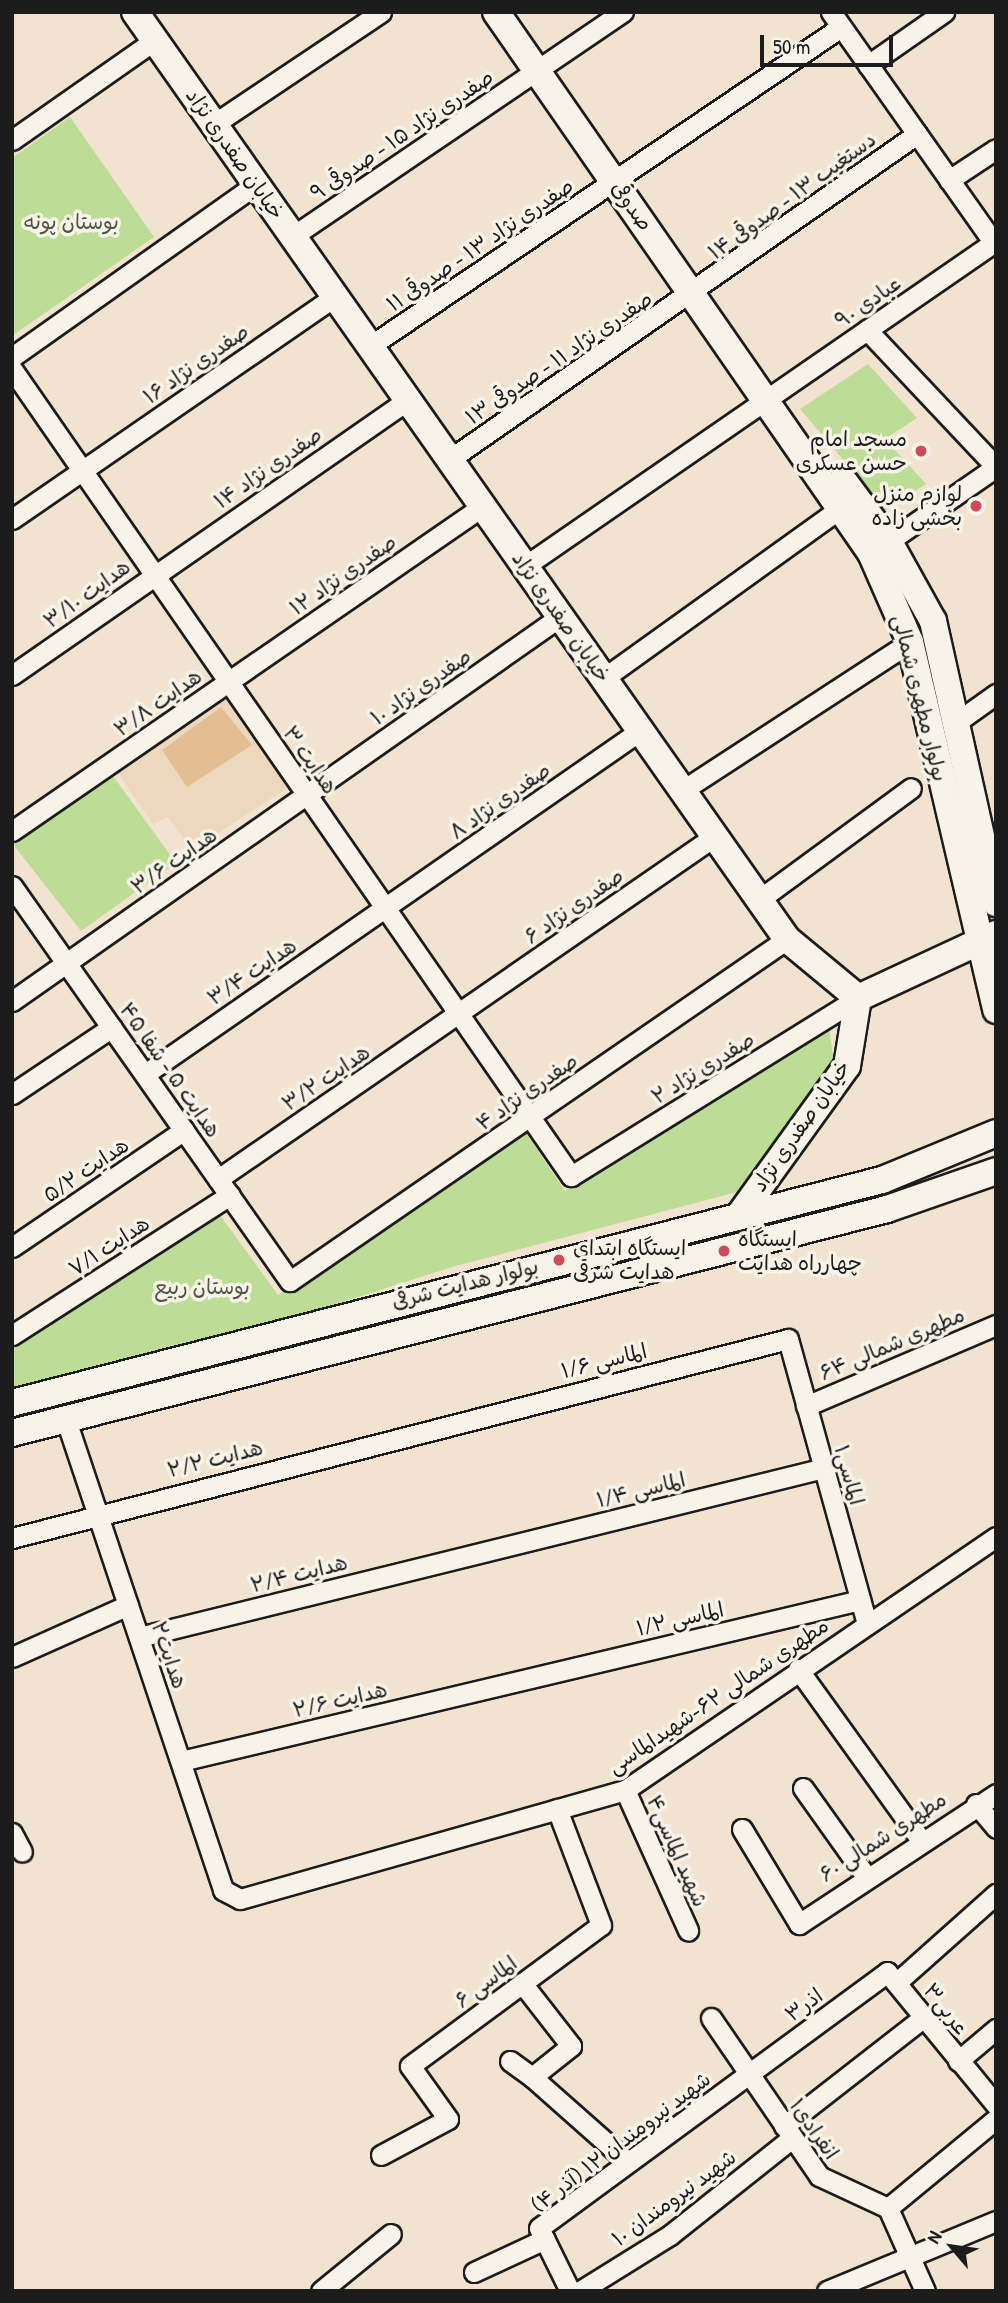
<!DOCTYPE html>
<meta charset="utf-8">
<style>
body{margin:0}
#map{position:relative;width:1008px;height:2303px;overflow:hidden;background:#f1e3cf;font-family:"Patrick Hand","Playpen Sans Arabic",sans-serif}
div>[style]{position:absolute}
[style*='--x']{left:calc(var(--x)*1px);top:calc(var(--y)*1px);width:calc(var(--w)*1px);rotate:calc(var(--a)*1deg)}
.built>*{inset:0;background:#edd8bd}
.green>*{inset:0;background:#bddc95}
.building>*{inset:0;background:#e3bd94}
.roads{filter:drop-shadow(2px 0 #1c1c1c) drop-shadow(-2px 0 #1c1c1c) drop-shadow(0 2px #1c1c1c) drop-shadow(0 -2px #1c1c1c)}
.street>*{height:19px;margin:-9.5px;padding:0 9.5px;transform-origin:9.5px;border-radius:9.5px;background:#f7f3e8}
.secondary>*{height:26px;margin:-13px;padding:0 13px;transform-origin:13px;border-radius:13px;background:#f7f3e8}
.dots>*{width:19px;height:19px;translate:-50% -50%;box-sizing:border-box;border:4px solid #f7f3e8;border-radius:50%}
span{translate:-50% -50%;white-space:nowrap;text-align:center;line-height:1.15;-webkit-text-stroke:7px #f7f3e8;paint-order:stroke}
.street-label{font-size:21px;color:#1c1c1c}
.park-label{font-size:21px;color:#4c5640}
.poi-label{font-size:21px;color:#1c1c1c}
.right{translate:-100% -50%;text-align:right}
.left{translate:0 -50%;text-align:left}
.frame{position:absolute;inset:0;border:14px solid #1c1c1c;pointer-events:none}
.north{position:absolute;left:917px;top:2212px;width:70px;height:70px;-webkit-text-stroke:5px #f7f3e8;paint-order:stroke;rotate:299deg;font-size:19px;font-weight:700;line-height:28px;text-align:center;color:#1c1c1c}
.north::after{content:'';display:block;margin:auto;width:24px;height:32px;background:#1c1c1c;clip-path:polygon(50% 0,100% 100%,50% 72%,0 100%)}
.scale{position:absolute;left:760px;top:35px;width:133px;height:32px;box-sizing:border-box;border:4px solid #1c1c1c;border-top:0;padding-left:9px;font-size:21px;line-height:24px;white-space:nowrap;color:#1c1c1c;-webkit-text-stroke:5px #f7f3e8;paint-order:stroke}
</style>
<div id="map">
<div class="built">
<div style="clip-path:polygon(224px 695px,289px 787px,192px 850px,168px 817px,153px 824px,116px 770px)"></div>
</div>
<div class="green">
<div style="clip-path:polygon(70px 117px,154px 237px,12px 336px,12px 158px)"></div>
<div style="clip-path:polygon(868px 364px,917px 418px,885px 439px,926px 484px,886px 510px,800px 409px)"></div>
<div style="clip-path:polygon(113px 776px,176px 863px,81px 931px,12px 843px)"></div>
<div style="clip-path:polygon(828px 1023px,835px 1067px,737px 1192px,452px 1267px,246px 1333px,12px 1391px,12px 1348px,217px 1211px,278px 1295px,526px 1133px,565px 1191px)"></div>
</div>
<div class="building">
<div style="clip-path:polygon(221px 707px,252px 745px,187px 787px,162px 750px)"></div>
</div>
<div class="roads">
<div class="street">
<div style="--x:831;--y:12;--w:283;--a:54.8"></div>
<div style="--x:868;--y:65;--w:93;--a:-34.9"></div>
<div style="--x:214;--y:124;--w:201;--a:-33.8"></div>
<div style="--x:12;--y:140;--w:174;--a:-35"></div>
<div style="--x:949;--y:180;--w:56;--a:-33.4"></div>
<div style="--x:293;--y:236;--w:399;--a:-34.2"></div>
<div style="--x:867;--y:330;--w:188;--a:46.7"></div>
<div style="--x:370;--y:346;--w:569;--a:-34.11"></div>
<div style="--x:12;--y:357;--w:299;--a:-35.3"></div>
<div style="--x:12;--y:369;--w:982;--a:55.29"></div>
<div style="--x:571;--y:1176;--w:338;--a:-31.8"></div>
<div style="--x:450;--y:459;--w:569;--a:-34.84"></div>
<div style="--x:12;--y:519;--w:393;--a:-34.6"></div>
<div style="--x:879;--y:548;--w:142;--a:-34.7"></div>
<div style="--x:525;--y:566;--w:572;--a:-34.61"></div>
<div style="--x:12;--y:675;--w:482;--a:-34.8"></div>
<div style="--x:604;--y:678;--w:292;--a:-35.7"></div>
<div style="--x:954;--y:724;--w:52;--a:-35.5"></div>
<div style="--x:683;--y:790;--w:271;--a:-33.1"></div>
<div style="--x:12;--y:831;--w:572;--a:-34.61"></div>
<div style="--x:12;--y:886;--w:483;--a:54.9"></div>
<div style="--x:290;--y:1281;--w:603;--a:-34.53"></div>
<div style="--x:760;--y:899;--w:187;--a:-36.3"></div>
<div style="--x:12;--y:1001;--w:671;--a:-35.04"></div>
<div style="--x:145;--y:1074;--w:604;--a:-34.74"></div>
<div style="--x:12;--y:1094;--w:120;--a:-33.8"></div>
<div style="--x:218;--y:1179;--w:604;--a:-34.61"></div>
<div style="--x:12;--y:1247;--w:208;--a:-34.2"></div>
<div style="--x:12;--y:1335;--w:259;--a:-32.7"></div>
<div style="--x:806;--y:1406;--w:207;--a:-23.1"></div>
<div style="--x:65;--y:1417;--w:499;--a:71.5"></div>
<div style="--x:223;--y:1890;--w:19;--a:28"></div>
<div style="--x:240;--y:1899;--w:400;--a:-15.8"></div>
<div style="--x:625;--y:1790;--w:449;--a:-34.3"></div>
<div style="--x:12;--y:1538;--w:801;--a:-14.38"></div>
<div style="--x:788;--y:1339;--w:295;--a:74.5"></div>
<div style="--x:139;--y:1637;--w:706;--a:-13.86"></div>
<div style="--x:12;--y:1657;--w:127;--a:-24.1"></div>
<div style="--x:798;--y:1669;--w:211;--a:54.3"></div>
<div style="--x:181;--y:1761;--w:698;--a:-13.34"></div>
<div style="--x:803;--y:1788;--w:107;--a:54.5"></div>
<div style="--x:625;--y:1790;--w:154;--a:65.8"></div>
<div style="--x:976;--y:1804;--w:31;--a:50"></div>
<div style="--x:742;--y:1829;--w:111;--a:59"></div>
<div style="--x:799;--y:1924;--w:236;--a:-33.4"></div>
<div style="--x:12;--y:1833;--w:21;--a:62"></div>
<div style="--x:522;--y:1983;--w:80;--a:52.1"></div>
<div style="--x:571;--y:2046;--w:50;--a:141.5"></div>
<div style="--x:532;--y:2077;--w:128;--a:41.5"></div>
<div style="--x:896;--y:1983;--w:134;--a:-41.7"></div>
<div style="--x:711;--y:2018;--w:191;--a:55.6"></div>
<div style="--x:819;--y:2176;--w:76;--a:24.9"></div>
<div style="--x:888;--y:2208;--w:91;--a:66"></div>
<div style="--x:510;--y:2061;--w:27;--a:36"></div>
<div style="--x:958;--y:2061;--w:50;--a:-40.1"></div>
<div style="--x:784;--y:2126;--w:177;--a:-37.9"></div>
<div style="--x:381;--y:2155;--w:76;--a:-28.2"></div>
<div style="--x:448;--y:2119;--w:65;--a:-125.6"></div>
<div style="--x:410;--y:2066;--w:237;--a:-36.4"></div>
<div style="--x:601;--y:1925;--w:124;--a:-110.8"></div>
<div style="--x:888;--y:2208;--w:140;--a:-39.5"></div>
<div style="--x:474;--y:2272;--w:78;--a:-24.9"></div>
<div style="--x:321;--y:2291;--w:90;--a:-39.2"></div>
<div style="--x:570;--y:2291;--w:70;--a:-116.2"></div>
<div style="--x:539;--y:2228;--w:432;--a:-36.3"></div>
<div style="--x:887;--y:1972;--w:172;--a:50.7"></div>
<div style="--x:580;--y:2291;--w:106;--a:-31.9"></div>
<div style="--x:670;--y:2235;--w:156;--a:-38.5"></div>
<div style="--x:827;--y:2291;--w:183;--a:-22.5"></div>
</div>
<div class="secondary">
<div style="--x:135;--y:12;--w:1133;--a:54.88"></div>
<div style="--x:787;--y:939;--w:92;--a:39.7"></div>
<div style="--x:496;--y:12;--w:658;--a:55.27"></div>
<div style="--x:871;--y:553;--w:97;--a:66.3"></div>
<div style="--x:910;--y:642;--w:378;--a:76.8"></div>
<div style="--x:843;--y:480;--w:77;--a:53.4"></div>
<div style="--x:889;--y:542;--w:90;--a:60.9"></div>
<div style="--x:933;--y:621;--w:289;--a:77.4"></div>
<div style="--x:858;--y:998;--w:152;--a:-24.9"></div>
<div style="--x:738;--y:1217;--w:186;--a:-54.2"></div>
<div style="--x:847;--y:1066;--w:69;--a:-80.8"></div>
<div style="--x:12;--y:1403;--w:898;--a:-14.38"></div>
<div style="--x:882;--y:1180;--w:123;--a:-22.4"></div>
<div style="--x:12;--y:1433;--w:903;--a:-14.36"></div>
<div style="--x:887;--y:1209;--w:115;--a:-19.2"></div>
</div>
</div>
<div class="dots">
<div style="left:921px;top:451px;background:#d1495b"></div>
<div style="left:976px;top:506px;background:#d1495b"></div>
<div style="left:724px;top:1251px;background:#d1495b"></div>
<div style="left:559px;top:1260px;background:#d1495b"></div>
</div>
<div class="street-label">
<span style="left:402px;top:135px;rotate:-34deg">صفدری نژاد ۱۵ - صدوقی ۹</span>
<span style="left:235px;top:154px;rotate:55deg">خیابان صفدری نژاد</span>
<span style="left:792px;top:196px;rotate:-36deg">دستغیب ۱۳ - صدوقی ۱۴</span>
<span style="left:632px;top:206px;rotate:55deg">صدوقی</span>
<span style="left:480px;top:245px;rotate:-34deg">صفدری نژاد ۱۳ - صدوقی ۱۱</span>
<span style="left:868px;top:302px;rotate:-35deg">عبادی ۹۰</span>
<span style="left:559px;top:358px;rotate:-34deg">صفدری نژاد ۱۱ - صدوقی ۱۳</span>
<span style="left:196px;top:364px;rotate:-35deg">صفدری نژاد ۱۶</span>
<span style="left:268px;top:468px;rotate:-35deg">صفدری نژاد ۱۴</span>
<span style="left:343px;top:575px;rotate:-35deg">صفدری نژاد ۱۲</span>
<span style="left:87px;top:594px;rotate:-36deg">هدایت ۳/۱۰</span>
<span style="left:561px;top:617px;rotate:55deg">خیابان صفدری نژاد</span>
<span style="left:421px;top:687px;rotate:-35deg">صفدری نژاد ۱۰</span>
<span style="left:920px;top:698px;rotate:76deg">بولوار مطهری شمالی</span>
<span style="left:158px;top:703px;rotate:-35deg">هدایت ۳/۸</span>
<span style="left:310px;top:760px;rotate:55deg">هدایت ۳</span>
<span style="left:500px;top:801px;rotate:-35deg">صفدری نژاد ۸</span>
<span style="left:174px;top:861px;rotate:-35deg">هدایت ۳/۶</span>
<span style="left:574px;top:906px;rotate:-35deg">صفدری نژاد ۶</span>
<span style="left:252px;top:972px;rotate:-34deg">هدایت ۳/۴</span>
<span style="left:703px;top:1068px;rotate:-32deg">صفدری نژاد ۲</span>
<span style="left:170px;top:1070px;rotate:55deg">هدایت ۵ - شفا ۴۵</span>
<span style="left:326px;top:1078px;rotate:-34deg">هدایت ۳/۲</span>
<span style="left:527px;top:1092px;rotate:-35deg">صفدری نژاد ۴</span>
<span style="left:801px;top:1126px;rotate:-55deg">خیابان صفدری نژاد</span>
<span style="left:86px;top:1170px;rotate:-34deg">هدایت ۵/۲</span>
<span style="left:109px;top:1246px;rotate:-33deg">هدایت ۷/۱</span>
<span style="left:465px;top:1284px;rotate:-14deg">بولوار هدایت شرقی</span>
<span style="left:892px;top:1344px;rotate:-23deg">مطهری شمالی ۶۴</span>
<span style="left:604px;top:1361px;rotate:-14deg">الماسی ۱/۶</span>
<span style="left:215px;top:1459px;rotate:-14deg">هدایت ۲/۲</span>
<span style="left:849px;top:1475px;rotate:74deg">الماسی۱</span>
<span style="left:641px;top:1490px;rotate:-14deg">الماسی ۱/۴</span>
<span style="left:299px;top:1574px;rotate:-14deg">هدایت ۲/۴</span>
<span style="left:680px;top:1619px;rotate:-13deg">الماسی ۱/۲</span>
<span style="left:169px;top:1655px;rotate:71deg">هدایت۲</span>
<span style="left:718px;top:1696px;rotate:-34deg">مطهری شمالی ۶۲-شهیدالماسی</span>
<span style="left:340px;top:1700px;rotate:-13deg">هدایت ۲/۶</span>
<span style="left:883px;top:1837px;rotate:-33deg">مطهری شمالی ۶۰</span>
<span style="left:677px;top:1851px;rotate:66deg">شهید الماسی۴</span>
<span style="left:486px;top:1982px;rotate:-37deg">الماسی ۶</span>
<span style="left:804px;top:2005px;rotate:-36deg">اذر۳</span>
<span style="left:946px;top:2009px;rotate:52deg">عربی۳</span>
<span style="left:814px;top:2129px;rotate:55deg">انفرادی۱</span>
<span style="left:621px;top:2142px;rotate:-37deg">شهید نیرومندان ۱۲ (آذر ۴)</span>
<span style="left:674px;top:2198px;rotate:-36deg">شهید نیرومندان ۱۰</span>
</div>
<div class="park-label">
<span style="left:71px;top:222px">بوستان پونه</span>
<span style="left:202px;top:1287px">بوستان ربیع</span>
</div>
<div class="poi-label">
<span class="right" style="left:907px;top:451px">مسجد امام<br>حسن عسکری</span>
<span class="right" style="left:962px;top:506px">لوازم منزل<br>بخشی زاده</span>
<span class="left" style="left:738px;top:1251px">ایستگاه<br>چهارراه هدایت</span>
<span class="left" style="left:573px;top:1260px">ایستگاه ابتدای<br>هدایت شرقی</span>
</div>
<div class="frame"></div>
<div class="north">N</div>
<div class="scale">50 m</div>
</div>
